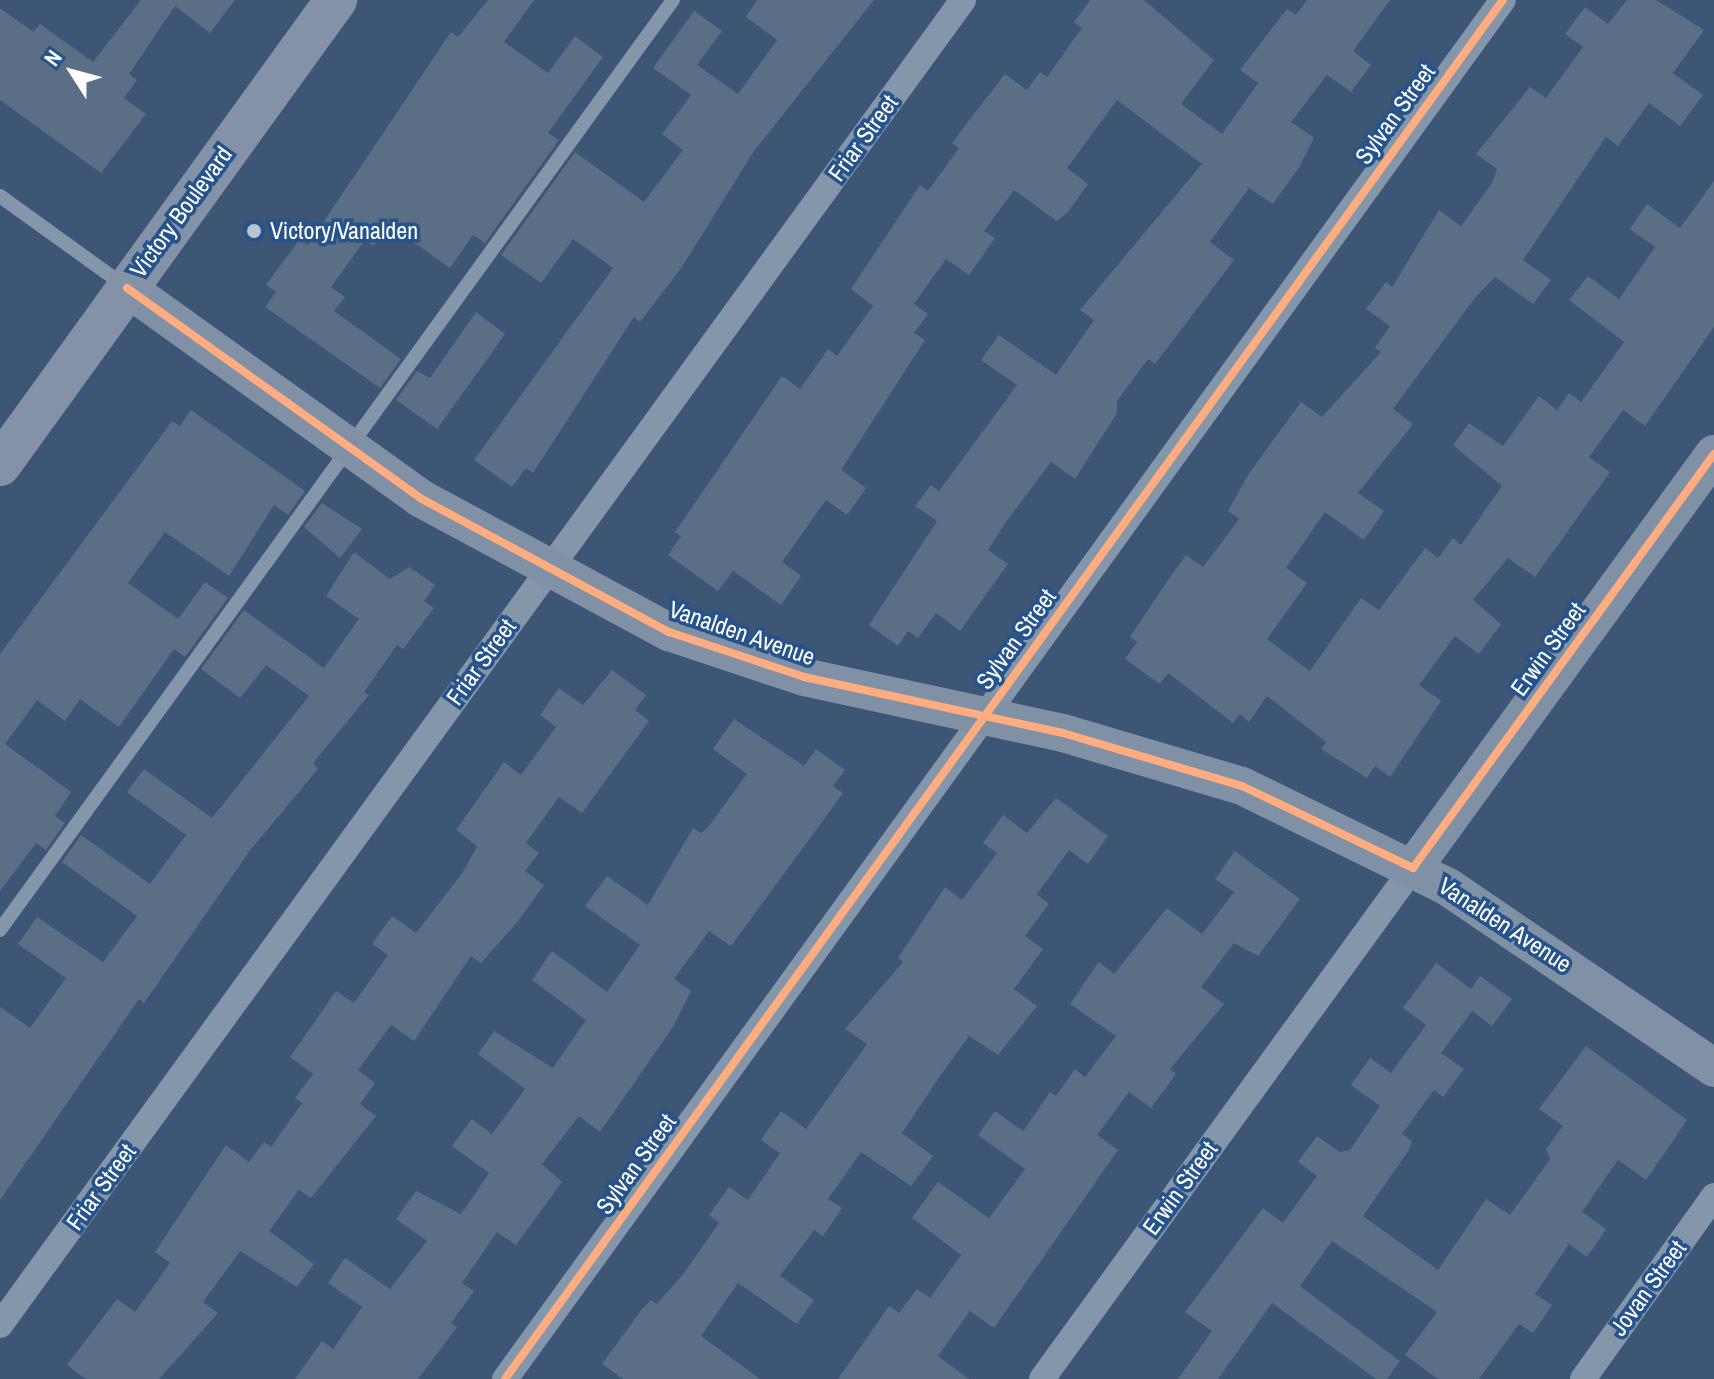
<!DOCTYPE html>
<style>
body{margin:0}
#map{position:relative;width:1714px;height:1379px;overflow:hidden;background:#3d5675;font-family:"Archivo Narrow",sans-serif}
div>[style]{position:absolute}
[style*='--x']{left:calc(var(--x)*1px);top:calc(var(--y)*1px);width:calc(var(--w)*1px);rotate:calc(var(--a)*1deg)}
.building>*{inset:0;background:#5a6e86}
.lane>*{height:14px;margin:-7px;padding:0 7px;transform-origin:7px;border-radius:7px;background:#8496a9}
.street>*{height:26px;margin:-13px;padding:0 13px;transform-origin:13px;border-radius:13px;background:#8496a9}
.secondary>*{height:38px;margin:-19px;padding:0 19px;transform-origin:19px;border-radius:19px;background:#8091a5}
.primary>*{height:42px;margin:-21px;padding:0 21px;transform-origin:21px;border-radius:21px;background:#8392a7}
.cycleway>*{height:8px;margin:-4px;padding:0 4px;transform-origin:4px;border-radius:4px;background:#ffac80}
.dots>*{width:22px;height:22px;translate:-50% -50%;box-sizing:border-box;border:4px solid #26538c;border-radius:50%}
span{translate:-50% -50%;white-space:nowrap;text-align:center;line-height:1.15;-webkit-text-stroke:7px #26538c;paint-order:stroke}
.street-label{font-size:24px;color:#fff}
.poi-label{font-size:24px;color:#fff}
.left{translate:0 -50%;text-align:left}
.north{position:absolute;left:32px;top:32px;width:80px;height:80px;-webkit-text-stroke:6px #26538c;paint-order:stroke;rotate:306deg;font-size:22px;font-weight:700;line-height:32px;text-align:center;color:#fff}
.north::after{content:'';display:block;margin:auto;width:28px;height:36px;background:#fff;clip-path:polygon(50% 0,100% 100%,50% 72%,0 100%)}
</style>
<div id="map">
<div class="building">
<div style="clip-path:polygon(141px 0,235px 0,210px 33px,175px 6px,129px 74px,137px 80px,124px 98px,146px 114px,101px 173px,0 100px,0 8px,33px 32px,40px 24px,93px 62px)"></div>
<div style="clip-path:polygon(488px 0,534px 0,504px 42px,548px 73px,575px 36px,603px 57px,548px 133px,559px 140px,485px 243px,473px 235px,450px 268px,388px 224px,373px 246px,365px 240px,331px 287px,345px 297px,334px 311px,401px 359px,380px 388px,265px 307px,276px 292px,266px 285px,300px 239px,308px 245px,451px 32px,458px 37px)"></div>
<div style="clip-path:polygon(757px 0,874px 0,754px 151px,682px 267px,640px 322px,634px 317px,533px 473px,526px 468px,512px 487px,474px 460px,613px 268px,573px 239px,541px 283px,501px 255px,575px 152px,644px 202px,683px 150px,662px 134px,691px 95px,653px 68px,694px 11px,722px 31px,697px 65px,738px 94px,777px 40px,746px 17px)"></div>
<div style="clip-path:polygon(1090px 0,1144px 0,1214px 60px,1181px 104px,1222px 134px,1258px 83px,1240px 70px,1287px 9px,1296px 15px,1307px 0,1390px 0,1353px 51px,1371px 65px,1351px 92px,1327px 75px,1291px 122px,1314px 138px,1300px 166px,1273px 204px,1249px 188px,1210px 242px,1234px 260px,1155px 364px,1148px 359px,1117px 401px,1117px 413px,1075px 479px,1051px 462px,1003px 526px,988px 550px,1008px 564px,960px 631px,936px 613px,918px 638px,908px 631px,898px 646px,869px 625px,937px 521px,915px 506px,931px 485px,939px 491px,1017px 385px,981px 360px,999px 335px,1056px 375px,1094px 320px,1080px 310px,1202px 164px,1117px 100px,1067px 168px,1088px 184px,1068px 212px,1057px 221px,1014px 190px,984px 231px,995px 238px,969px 275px,946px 259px,914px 304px,928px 314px,914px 333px,925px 340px,841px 470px,866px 488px,847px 515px,826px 500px,782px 562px,801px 576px,781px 605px,733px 571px,718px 591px,668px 555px,681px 536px,675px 532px,782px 376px,800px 389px,828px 349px,837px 356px,873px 306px,851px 289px,920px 185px,928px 191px,959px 148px,952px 143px,974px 114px,1005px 74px,1027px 90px,1040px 72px,1047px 77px,1082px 28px,1074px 22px)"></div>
<div style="clip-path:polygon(1627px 0,1656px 0,1704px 30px,1673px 73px,1703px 95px,1680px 126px,1649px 103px,1618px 146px,1606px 137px,1523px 260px,1551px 280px,1533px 304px,1495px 277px,1474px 299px,1393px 409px,1413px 424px,1358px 493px,1384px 511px,1364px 540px,1325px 512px,1286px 568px,1307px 583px,1267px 639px,1310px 671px,1361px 598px,1379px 610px,1425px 548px,1438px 558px,1453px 538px,1461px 545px,1502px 486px,1453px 445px,1469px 423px,1503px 446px,1539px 396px,1557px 410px,1569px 393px,1581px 402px,1624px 342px,1569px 300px,1588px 276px,1619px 299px,1655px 247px,1630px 229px,1647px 204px,1680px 228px,1714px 181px,1714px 327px,1645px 426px,1623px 410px,1589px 457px,1610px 472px,1535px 577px,1508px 558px,1473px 600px,1501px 624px,1479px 654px,1455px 636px,1419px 685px,1441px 701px,1390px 777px,1375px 766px,1367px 778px,1321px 749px,1326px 742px,1267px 696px,1249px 722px,1240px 714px,1233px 723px,1168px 673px,1160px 684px,1125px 659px,1137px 642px,1130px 637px,1166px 583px,1186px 555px,1203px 567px,1239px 519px,1228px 511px,1248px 475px,1301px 402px,1322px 417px,1381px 352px,1375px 348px,1390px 326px,1366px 309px,1386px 282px,1392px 287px,1439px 210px,1461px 226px,1492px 183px,1497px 169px,1476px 154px,1530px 87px,1546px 98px,1583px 47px,1565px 34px,1585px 7px,1608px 24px)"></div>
<div style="clip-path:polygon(476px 312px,505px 334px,437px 429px,396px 400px,417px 371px,430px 378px)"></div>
<div style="clip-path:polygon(191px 410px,305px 491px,288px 515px,274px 505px,229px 576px,165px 532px,128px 583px,178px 619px,205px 582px,228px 598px,185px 657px,174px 649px,119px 727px,80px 699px,65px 721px,37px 700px,5px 744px,71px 792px,55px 816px,65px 823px,46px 850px,36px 843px,0 891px,0 654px,172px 421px,180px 426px)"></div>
<div style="clip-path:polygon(322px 503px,362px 529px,340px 558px,304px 527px)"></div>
<div style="clip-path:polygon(354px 552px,390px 579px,409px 567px,435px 585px,424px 601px,434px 608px,403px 649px,397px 645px,364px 692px,369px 695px,313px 763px,318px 769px,251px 849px,144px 1003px,139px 999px,0 1200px,0 1007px,30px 1028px,66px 978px,18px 944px,37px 917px,103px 962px,137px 916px,62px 862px,81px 835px,150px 884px,186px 835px,127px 792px,144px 769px,212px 818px,309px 696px,266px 665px,240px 698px,201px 669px,244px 610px,324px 668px,359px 619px,326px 596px)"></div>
<div style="clip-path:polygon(612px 670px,646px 695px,635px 710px,649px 721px,582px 813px,559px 797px,526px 843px,539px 853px,525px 871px,544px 885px,519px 920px,481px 963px,471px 956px,414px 1041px,391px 1025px,358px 1070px,375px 1083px,360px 1104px,376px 1116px,311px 1198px,299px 1190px,269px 1231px,314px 1264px,297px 1287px,240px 1251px,203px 1302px,218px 1313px,159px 1379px,86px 1379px,67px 1365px,117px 1299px,135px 1312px,170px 1263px,155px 1252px,226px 1145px,249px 1162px,264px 1142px,271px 1147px,302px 1103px,295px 1098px,313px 1074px,290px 1057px,336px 991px,354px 1003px,388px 955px,372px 944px,392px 916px,416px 933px,463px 872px,477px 846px,456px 830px,504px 762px,521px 775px,556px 727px,540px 715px,559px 688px,583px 705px)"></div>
<div style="clip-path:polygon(734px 719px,804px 766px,816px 749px,823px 754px,845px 770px,833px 786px,843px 793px,731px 946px,709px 931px,674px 979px,691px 991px,673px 1027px,600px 1132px,579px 1116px,542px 1164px,562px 1182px,516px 1245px,497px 1232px,462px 1283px,474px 1291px,451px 1323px,457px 1327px,418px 1379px,295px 1379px,322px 1341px,333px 1349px,362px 1307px,328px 1283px,345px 1258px,390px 1289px,427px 1241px,396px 1219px,416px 1191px,461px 1214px,489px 1173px,452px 1146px,472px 1119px,492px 1134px,525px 1089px,478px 1054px,494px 1031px,553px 1068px,586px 1020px,532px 980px,552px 951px,607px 992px,640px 945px,585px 906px,607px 876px,648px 905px,693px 828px,701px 833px,708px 827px,747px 774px,713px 749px)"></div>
<div style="clip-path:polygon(1056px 798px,1108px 836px,1088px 864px,1069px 850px,1037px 894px,1049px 904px,1025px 936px,1043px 949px,1014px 989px,1037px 1006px,998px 1055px,969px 1036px,938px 1079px,902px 1133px,933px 1156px,911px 1186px,861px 1152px,828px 1199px,842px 1208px,823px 1236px,814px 1230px,780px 1276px,814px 1300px,797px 1324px,738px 1283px,701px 1336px,760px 1379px,623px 1379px,602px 1364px,642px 1309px,651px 1300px,657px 1304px,684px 1273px,719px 1223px,709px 1215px,729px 1187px,748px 1200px,780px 1153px,761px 1140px,781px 1111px,806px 1129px,867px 1044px,845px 1029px,903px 962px,898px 958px,945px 887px,962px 900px,997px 853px,983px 843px,1003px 815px,1027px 833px)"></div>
<div style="clip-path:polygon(1235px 851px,1300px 899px,1258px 956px,1234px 943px,1201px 987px,1224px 1004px,1170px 1069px,1176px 1074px,1151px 1108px,1129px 1092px,1097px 1135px,1118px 1150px,994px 1328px,970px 1311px,938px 1356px,969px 1379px,838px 1379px,889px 1306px,899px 1313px,917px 1289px,930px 1298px,961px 1255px,912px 1218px,938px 1182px,989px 1218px,1025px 1169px,978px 1135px,995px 1111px,1023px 1131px,1050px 1092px,1056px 1096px,1075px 1069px,1085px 1077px,1116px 1036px,1070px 1004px,1099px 962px,1114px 974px,1167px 908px,1202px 934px,1234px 892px,1215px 879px)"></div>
<div style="clip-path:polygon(1436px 963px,1471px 989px,1480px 976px,1512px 999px,1492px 1026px,1472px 1011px,1441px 1053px,1464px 1069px,1443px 1097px,1434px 1090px,1402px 1134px,1412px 1141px,1409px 1150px,1363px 1216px,1438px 1270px,1486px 1199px,1510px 1215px,1550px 1159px,1546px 1149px,1563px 1126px,1539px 1109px,1586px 1046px,1687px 1120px,1646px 1180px,1618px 1160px,1582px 1212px,1606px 1229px,1602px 1235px,1587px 1257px,1569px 1244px,1535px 1294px,1552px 1305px,1533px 1333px,1519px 1324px,1479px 1379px,1438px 1379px,1405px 1355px,1437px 1312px,1332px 1241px,1300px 1286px,1400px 1361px,1387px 1379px,1376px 1379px,1272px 1303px,1218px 1379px,1178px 1379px,1212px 1331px,1185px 1312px,1263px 1208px,1283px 1223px,1317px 1176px,1298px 1162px,1317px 1136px,1340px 1152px,1350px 1150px,1380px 1106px,1351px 1085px,1370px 1058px,1391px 1073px,1426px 1025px,1403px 1008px)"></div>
</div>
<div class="lane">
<div style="--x:0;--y:196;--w:155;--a:35.8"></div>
<div style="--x:0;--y:930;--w:1148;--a:-54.11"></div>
</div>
<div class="street">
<div style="--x:0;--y:1325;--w:1638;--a:-53.99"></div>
<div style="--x:505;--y:1379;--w:1702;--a:-54.11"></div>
<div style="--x:1042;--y:1379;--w:631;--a:-54.02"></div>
<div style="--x:1583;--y:1379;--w:225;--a:-54.4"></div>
</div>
<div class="secondary">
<div style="--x:127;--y:288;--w:360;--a:35.6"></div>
<div style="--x:420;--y:498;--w:283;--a:28.3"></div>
<div style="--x:669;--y:632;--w:142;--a:18.4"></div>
<div style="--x:804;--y:677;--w:265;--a:12.2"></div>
<div style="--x:1063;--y:733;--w:187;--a:16.5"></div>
<div style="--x:1242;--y:786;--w:229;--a:26.1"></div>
<div style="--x:1448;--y:887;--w:322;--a:34.2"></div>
<div style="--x:1413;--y:868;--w:512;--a:-53.98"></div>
</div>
<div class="primary">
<div style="--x:0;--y:465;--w:574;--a:-54.15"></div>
</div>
<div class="cycleway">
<div style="--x:127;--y:288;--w:360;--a:35.6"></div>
<div style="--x:420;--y:498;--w:283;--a:28.3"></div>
<div style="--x:669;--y:632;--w:142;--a:18.4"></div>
<div style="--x:804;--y:677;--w:265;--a:12.2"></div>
<div style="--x:1063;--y:733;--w:187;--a:16.5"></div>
<div style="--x:1242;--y:786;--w:190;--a:25.6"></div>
<div style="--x:1413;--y:868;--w:512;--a:-53.98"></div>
<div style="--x:505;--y:1379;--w:1702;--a:-54.11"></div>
</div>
<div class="dots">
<div style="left:254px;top:231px;background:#bbc4cf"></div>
</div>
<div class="street-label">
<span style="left:1395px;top:114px;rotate:-54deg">Sylvan Street</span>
<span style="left:863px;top:138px;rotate:-54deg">Friar Street</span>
<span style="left:181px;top:212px;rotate:-54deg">Victory Boulevard</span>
<span style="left:742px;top:633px;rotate:19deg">Vanalden Avenue</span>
<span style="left:1016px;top:639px;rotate:-54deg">Sylvan Street</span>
<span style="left:1548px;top:649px;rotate:-54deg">Erwin Street</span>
<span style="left:481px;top:662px;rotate:-54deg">Friar Street</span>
<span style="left:1505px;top:925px;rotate:33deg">Vanalden Avenue</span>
<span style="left:636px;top:1164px;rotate:-54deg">Sylvan Street</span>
<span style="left:101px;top:1187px;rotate:-54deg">Friar Street</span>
<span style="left:1180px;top:1188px;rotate:-54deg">Erwin Street</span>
<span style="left:1648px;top:1288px;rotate:-54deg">Jovan Street</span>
</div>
<div class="poi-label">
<span class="left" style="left:270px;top:231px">Victory/Vanalden</span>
</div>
<div class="north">N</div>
</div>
